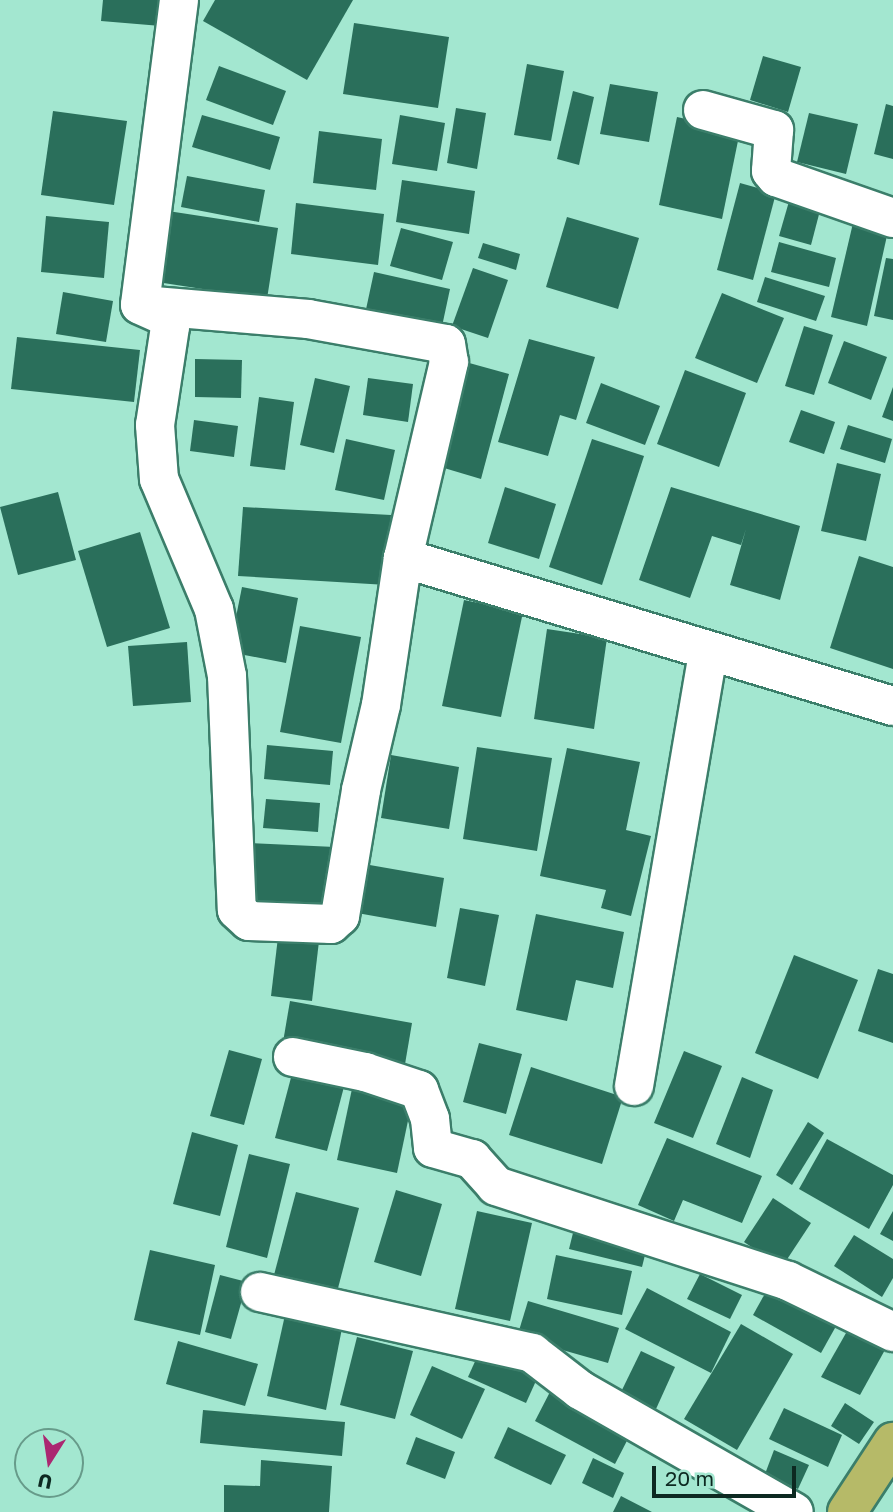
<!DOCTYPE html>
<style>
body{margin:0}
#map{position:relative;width:893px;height:1512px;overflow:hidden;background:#a3e7d0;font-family:"Golos Text",sans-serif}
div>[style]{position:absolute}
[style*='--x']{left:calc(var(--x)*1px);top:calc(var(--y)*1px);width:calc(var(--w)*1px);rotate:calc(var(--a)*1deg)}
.building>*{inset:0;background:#2a6f5b}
.roads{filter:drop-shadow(2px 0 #3b7e6a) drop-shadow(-2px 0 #3b7e6a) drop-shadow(0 2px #3b7e6a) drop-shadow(0 -2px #3b7e6a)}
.minor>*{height:38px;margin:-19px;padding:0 19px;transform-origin:19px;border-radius:19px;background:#fff}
.trunk>*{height:38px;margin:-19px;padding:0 19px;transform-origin:19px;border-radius:19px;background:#b6ba68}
span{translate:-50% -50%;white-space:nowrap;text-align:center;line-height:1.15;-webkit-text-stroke:7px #a3e7d0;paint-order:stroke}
.north{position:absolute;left:14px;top:1428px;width:70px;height:70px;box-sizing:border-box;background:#a3e7d0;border:2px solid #679b8a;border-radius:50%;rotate:192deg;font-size:19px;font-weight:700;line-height:28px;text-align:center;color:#0d2921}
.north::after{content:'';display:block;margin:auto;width:24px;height:32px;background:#ab2771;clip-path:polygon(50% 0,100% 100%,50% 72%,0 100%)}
.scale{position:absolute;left:652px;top:1466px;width:144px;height:32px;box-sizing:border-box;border:4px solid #0d2921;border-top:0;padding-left:9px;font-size:21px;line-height:24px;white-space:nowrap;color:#0d2921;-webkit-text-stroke:5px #a3e7d0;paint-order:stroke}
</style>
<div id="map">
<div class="building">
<div style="clip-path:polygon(103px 0,164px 0,161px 26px,101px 21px)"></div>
<div style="clip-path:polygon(215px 0,353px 0,307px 80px,203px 21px)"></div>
<div style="clip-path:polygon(354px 23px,449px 37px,438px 108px,343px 94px)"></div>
<div style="clip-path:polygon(763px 56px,801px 67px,788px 112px,750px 100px)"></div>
<div style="clip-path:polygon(527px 64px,564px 71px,551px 141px,514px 135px)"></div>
<div style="clip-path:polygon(219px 66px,286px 91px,273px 125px,206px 100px)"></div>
<div style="clip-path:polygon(610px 84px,658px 92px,649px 142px,600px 134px)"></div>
<div style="clip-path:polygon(573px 91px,594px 97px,579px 165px,557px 159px)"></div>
<div style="clip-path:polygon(886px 104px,893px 106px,893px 159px,874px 154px)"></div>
<div style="clip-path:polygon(456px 108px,486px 113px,477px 169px,447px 163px)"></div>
<div style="clip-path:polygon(53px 111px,127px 121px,114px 205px,41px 195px)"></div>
<div style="clip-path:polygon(809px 113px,858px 124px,846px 174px,797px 162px)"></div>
<div style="clip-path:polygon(202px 115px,280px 137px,270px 170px,192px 147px)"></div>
<div style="clip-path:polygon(400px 115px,445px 123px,437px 171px,392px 164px)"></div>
<div style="clip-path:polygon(677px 117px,740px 131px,722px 219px,659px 205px)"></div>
<div style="clip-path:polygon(319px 131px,382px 139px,376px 190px,313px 183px)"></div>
<div style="clip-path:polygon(187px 176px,265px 190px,259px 222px,181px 207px)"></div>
<div style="clip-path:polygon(402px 180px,475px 191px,469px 234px,396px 222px)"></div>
<div style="clip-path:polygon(740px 183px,776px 193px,753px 280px,717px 270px)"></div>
<div style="clip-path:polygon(792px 191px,823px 199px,811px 245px,779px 236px)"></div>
<div style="clip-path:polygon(296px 203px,384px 214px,378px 265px,291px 254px)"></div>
<div style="clip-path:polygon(168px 211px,278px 228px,267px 299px,157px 282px)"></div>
<div style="clip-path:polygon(46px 216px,109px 222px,104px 278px,41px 272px)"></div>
<div style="clip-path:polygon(567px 217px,639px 238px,618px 309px,546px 287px)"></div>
<div style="clip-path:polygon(853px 223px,888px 231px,867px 326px,831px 317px)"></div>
<div style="clip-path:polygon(401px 228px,453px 242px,442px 280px,390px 266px)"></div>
<div style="clip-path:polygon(779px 242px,836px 258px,829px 287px,771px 272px)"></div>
<div style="clip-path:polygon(483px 243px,520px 254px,516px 270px,478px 258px)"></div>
<div style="clip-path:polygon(886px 258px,893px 259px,893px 320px,874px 316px)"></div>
<div style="clip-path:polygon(473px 268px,508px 280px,488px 338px,452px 326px)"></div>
<div style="clip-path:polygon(374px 272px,450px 289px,441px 331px,365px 314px)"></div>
<div style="clip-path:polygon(765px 277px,825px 296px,816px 321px,757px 302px)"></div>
<div style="clip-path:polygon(63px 292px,113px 301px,106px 342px,56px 334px)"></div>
<div style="clip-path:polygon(722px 293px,784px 318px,757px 383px,695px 358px)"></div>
<div style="clip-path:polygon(804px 326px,833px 335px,814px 395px,785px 386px)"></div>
<div style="clip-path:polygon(17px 337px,140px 350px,134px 402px,11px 389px)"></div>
<div style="clip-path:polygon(529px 339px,595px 357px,576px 420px,560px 415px,548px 456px,498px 442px)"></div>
<div style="clip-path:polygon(844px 341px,887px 357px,871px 400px,828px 383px)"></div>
<div style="clip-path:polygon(195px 359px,242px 360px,241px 398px,195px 397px)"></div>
<div style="clip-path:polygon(462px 361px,509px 374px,481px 479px,434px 465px)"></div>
<div style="clip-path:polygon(685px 370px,746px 393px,719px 467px,657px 444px)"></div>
<div style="clip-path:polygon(315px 378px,350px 386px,334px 453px,300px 445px)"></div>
<div style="clip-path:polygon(368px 378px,413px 384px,408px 422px,363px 415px)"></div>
<div style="clip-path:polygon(601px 383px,660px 406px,645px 445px,586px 423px)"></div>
<div style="clip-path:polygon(893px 387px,893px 421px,882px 417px)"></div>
<div style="clip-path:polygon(259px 397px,294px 402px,285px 470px,250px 466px)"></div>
<div style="clip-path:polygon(801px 410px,835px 422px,824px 454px,789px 442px)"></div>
<div style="clip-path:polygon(194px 420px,238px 426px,234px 457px,190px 451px)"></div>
<div style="clip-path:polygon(848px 425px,892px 439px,885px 463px,840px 449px)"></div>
<div style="clip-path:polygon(346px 439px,395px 450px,384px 500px,335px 490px)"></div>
<div style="clip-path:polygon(592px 439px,644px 456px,602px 585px,549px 567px)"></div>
<div style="clip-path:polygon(837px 463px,881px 474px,866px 541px,821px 531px)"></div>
<div style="clip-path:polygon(505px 487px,556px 504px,539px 559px,488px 543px)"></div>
<div style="clip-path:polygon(671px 487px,800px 526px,780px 600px,730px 585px,746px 529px,741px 545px,712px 536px,690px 598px,639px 580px)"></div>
<div style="clip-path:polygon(58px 492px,76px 560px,18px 575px,0 507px)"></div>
<div style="clip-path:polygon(243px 507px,391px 515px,387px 585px,238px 576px)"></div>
<div style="clip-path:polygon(140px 532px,170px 628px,107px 647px,78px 551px)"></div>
<div style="clip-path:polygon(859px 556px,893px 567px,893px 669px,830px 648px)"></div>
<div style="clip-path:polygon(242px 587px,298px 598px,286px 663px,229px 652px)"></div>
<div style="clip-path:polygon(464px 600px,523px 612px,501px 717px,442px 706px)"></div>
<div style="clip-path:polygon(300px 626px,361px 637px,341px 743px,280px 732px)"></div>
<div style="clip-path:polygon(547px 629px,607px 638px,594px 729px,534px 719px)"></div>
<div style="clip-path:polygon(187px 642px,191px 702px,133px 706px,128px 646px)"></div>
<div style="clip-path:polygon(267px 745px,333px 751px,330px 785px,264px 779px)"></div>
<div style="clip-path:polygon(477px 747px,552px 758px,537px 851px,463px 839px)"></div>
<div style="clip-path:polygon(567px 748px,640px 762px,626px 830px,651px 836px,631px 916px,601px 908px,606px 890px,540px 876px)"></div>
<div style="clip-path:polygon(391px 755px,459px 767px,449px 829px,381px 818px)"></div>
<div style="clip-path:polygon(266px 799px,320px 803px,318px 832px,263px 828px)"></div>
<div style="clip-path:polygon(251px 843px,335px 847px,331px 911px,249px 906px)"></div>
<div style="clip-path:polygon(364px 864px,444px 878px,436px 927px,357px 913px)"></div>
<div style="clip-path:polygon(460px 908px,499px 915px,485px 986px,447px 978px)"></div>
<div style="clip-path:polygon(536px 914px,624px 932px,613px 988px,576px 980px,567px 1021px,516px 1010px)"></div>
<div style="clip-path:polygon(278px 937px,319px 941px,312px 1001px,271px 996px)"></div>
<div style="clip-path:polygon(794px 955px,858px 980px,818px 1079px,755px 1053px)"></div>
<div style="clip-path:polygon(878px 969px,893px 974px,893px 1043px,858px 1031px)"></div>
<div style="clip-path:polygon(290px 1001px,412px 1023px,404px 1070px,282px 1048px)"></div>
<div style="clip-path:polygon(479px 1043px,522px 1054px,506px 1114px,463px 1102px)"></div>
<div style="clip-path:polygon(229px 1050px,262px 1059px,244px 1125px,210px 1116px)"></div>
<div style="clip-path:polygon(684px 1051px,722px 1066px,693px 1138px,654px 1123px)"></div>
<div style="clip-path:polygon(531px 1067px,623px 1097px,602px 1164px,509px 1135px)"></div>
<div style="clip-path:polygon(293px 1070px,345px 1083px,327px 1151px,275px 1138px)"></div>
<div style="clip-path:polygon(742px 1077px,773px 1090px,750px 1158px,716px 1144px)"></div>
<div style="clip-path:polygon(353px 1084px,413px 1097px,397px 1173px,337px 1160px)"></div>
<div style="clip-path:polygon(808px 1122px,824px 1133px,792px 1185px,776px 1175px)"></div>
<div style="clip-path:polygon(192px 1132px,238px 1145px,220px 1216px,173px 1204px)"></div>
<div style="clip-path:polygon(667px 1138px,762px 1176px,742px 1223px,683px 1200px,674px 1221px,638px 1205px)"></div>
<div style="clip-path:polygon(827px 1139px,893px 1175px,893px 1185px,869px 1229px,799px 1189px)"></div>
<div style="clip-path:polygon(249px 1154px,290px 1164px,267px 1258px,226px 1247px)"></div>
<div style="clip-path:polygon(396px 1190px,442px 1204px,421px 1276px,374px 1262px)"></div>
<div style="clip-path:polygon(296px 1192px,359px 1208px,337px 1292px,274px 1275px)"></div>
<div style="clip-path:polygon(773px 1198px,811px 1223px,782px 1267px,744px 1242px)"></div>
<div style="clip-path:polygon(477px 1211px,532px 1223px,510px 1321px,455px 1309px)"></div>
<div style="clip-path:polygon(893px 1211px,893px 1241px,880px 1234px)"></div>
<div style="clip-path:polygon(575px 1225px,648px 1243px,642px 1267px,569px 1249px)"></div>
<div style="clip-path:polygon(854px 1235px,893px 1259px,893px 1278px,882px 1297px,834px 1266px)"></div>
<div style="clip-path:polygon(150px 1250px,215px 1265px,200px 1335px,134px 1320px)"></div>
<div style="clip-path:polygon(556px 1255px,632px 1271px,622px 1315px,547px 1299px)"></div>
<div style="clip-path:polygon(700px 1274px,742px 1295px,730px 1319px,687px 1299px)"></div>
<div style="clip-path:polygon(220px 1275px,247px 1282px,231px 1339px,205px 1332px)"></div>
<div style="clip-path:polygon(772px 1281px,840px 1319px,821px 1353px,753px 1315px)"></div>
<div style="clip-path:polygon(647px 1288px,731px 1332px,711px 1373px,625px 1329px)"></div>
<div style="clip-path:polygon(528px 1301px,619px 1328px,608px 1363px,517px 1337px)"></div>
<div style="clip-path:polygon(287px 1306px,344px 1318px,326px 1410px,267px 1396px)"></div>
<div style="clip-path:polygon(854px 1319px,891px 1339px,860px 1395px,821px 1377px)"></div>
<div style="clip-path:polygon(741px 1324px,793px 1354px,737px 1450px,684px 1419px)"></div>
<div style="clip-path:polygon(357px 1337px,413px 1351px,395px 1419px,340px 1405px)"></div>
<div style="clip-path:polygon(178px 1341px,258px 1364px,245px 1406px,166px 1384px)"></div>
<div style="clip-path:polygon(482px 1346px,540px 1372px,526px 1403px,468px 1377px)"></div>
<div style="clip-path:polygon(641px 1351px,675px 1367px,656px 1409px,621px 1392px)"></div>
<div style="clip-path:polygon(432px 1366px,485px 1389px,462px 1439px,410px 1415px)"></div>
<div style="clip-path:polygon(552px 1388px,632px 1431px,615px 1464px,535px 1421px)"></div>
<div style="clip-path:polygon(845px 1403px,874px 1422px,859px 1444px,831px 1426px)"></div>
<div style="clip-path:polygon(784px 1408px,842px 1435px,828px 1467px,769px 1439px)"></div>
<div style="clip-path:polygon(203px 1410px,345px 1422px,342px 1456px,200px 1443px)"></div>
<div style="clip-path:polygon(508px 1427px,566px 1455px,551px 1485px,494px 1458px)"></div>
<div style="clip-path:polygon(416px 1437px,455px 1452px,445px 1479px,406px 1464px)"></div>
<div style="clip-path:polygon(774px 1450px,809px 1465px,798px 1489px,765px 1474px)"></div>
<div style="clip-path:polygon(593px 1458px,624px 1473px,613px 1498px,582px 1483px)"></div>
<div style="clip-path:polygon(261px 1460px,332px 1466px,329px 1512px,224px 1512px,224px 1485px,260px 1486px)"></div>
<div style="clip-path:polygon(621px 1496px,652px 1512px,613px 1512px)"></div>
</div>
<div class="roads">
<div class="minor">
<div style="--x:179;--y:0;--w:307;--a:97.3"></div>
<div style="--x:140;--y:305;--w:30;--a:24"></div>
<div style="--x:167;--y:317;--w:10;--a:73"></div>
<div style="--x:170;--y:327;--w:99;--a:98.7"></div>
<div style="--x:155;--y:425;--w:54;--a:85.8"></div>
<div style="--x:159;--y:479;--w:141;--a:67.1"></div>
<div style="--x:214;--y:609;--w:68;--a:79"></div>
<div style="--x:227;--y:676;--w:234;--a:87.6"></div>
<div style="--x:237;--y:910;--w:16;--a:43"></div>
<div style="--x:249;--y:921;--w:82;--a:2.1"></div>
<div style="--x:331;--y:924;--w:12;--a:-42"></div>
<div style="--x:340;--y:916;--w:128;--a:-80.5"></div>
<div style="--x:361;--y:790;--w:87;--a:-76.8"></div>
<div style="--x:381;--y:705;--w:149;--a:-81.5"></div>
<div style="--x:403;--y:558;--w:512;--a:16.81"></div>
<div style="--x:703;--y:110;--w:74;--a:15.7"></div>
<div style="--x:774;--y:130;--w:41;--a:94.2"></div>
<div style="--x:771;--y:171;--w:8;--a:50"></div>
<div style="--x:776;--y:177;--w:124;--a:19.3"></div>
<div style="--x:142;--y:305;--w:167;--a:4.8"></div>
<div style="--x:308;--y:319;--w:140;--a:10.3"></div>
<div style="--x:446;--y:344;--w:18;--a:81"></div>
<div style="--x:449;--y:362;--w:201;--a:103.2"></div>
<div style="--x:293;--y:1057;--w:74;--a:11.8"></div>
<div style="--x:365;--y:1072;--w:57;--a:18.4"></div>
<div style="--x:419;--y:1090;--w:31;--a:69"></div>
<div style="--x:430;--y:1119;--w:29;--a:84"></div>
<div style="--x:433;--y:1148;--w:41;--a:15.8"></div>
<div style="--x:472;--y:1159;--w:36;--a:48"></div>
<div style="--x:496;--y:1186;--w:307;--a:18"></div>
<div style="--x:788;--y:1281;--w:117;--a:25.9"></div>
<div style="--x:634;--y:1086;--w:439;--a:-80.3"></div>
<div style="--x:260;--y:1292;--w:279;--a:12.6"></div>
<div style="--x:532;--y:1353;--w:61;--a:37.6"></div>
<div style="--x:580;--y:1390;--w:246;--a:29.7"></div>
</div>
<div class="trunk">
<div style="--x:847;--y:1512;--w:84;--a:-56.7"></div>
</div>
</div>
<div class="north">U</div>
<div class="scale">20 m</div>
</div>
